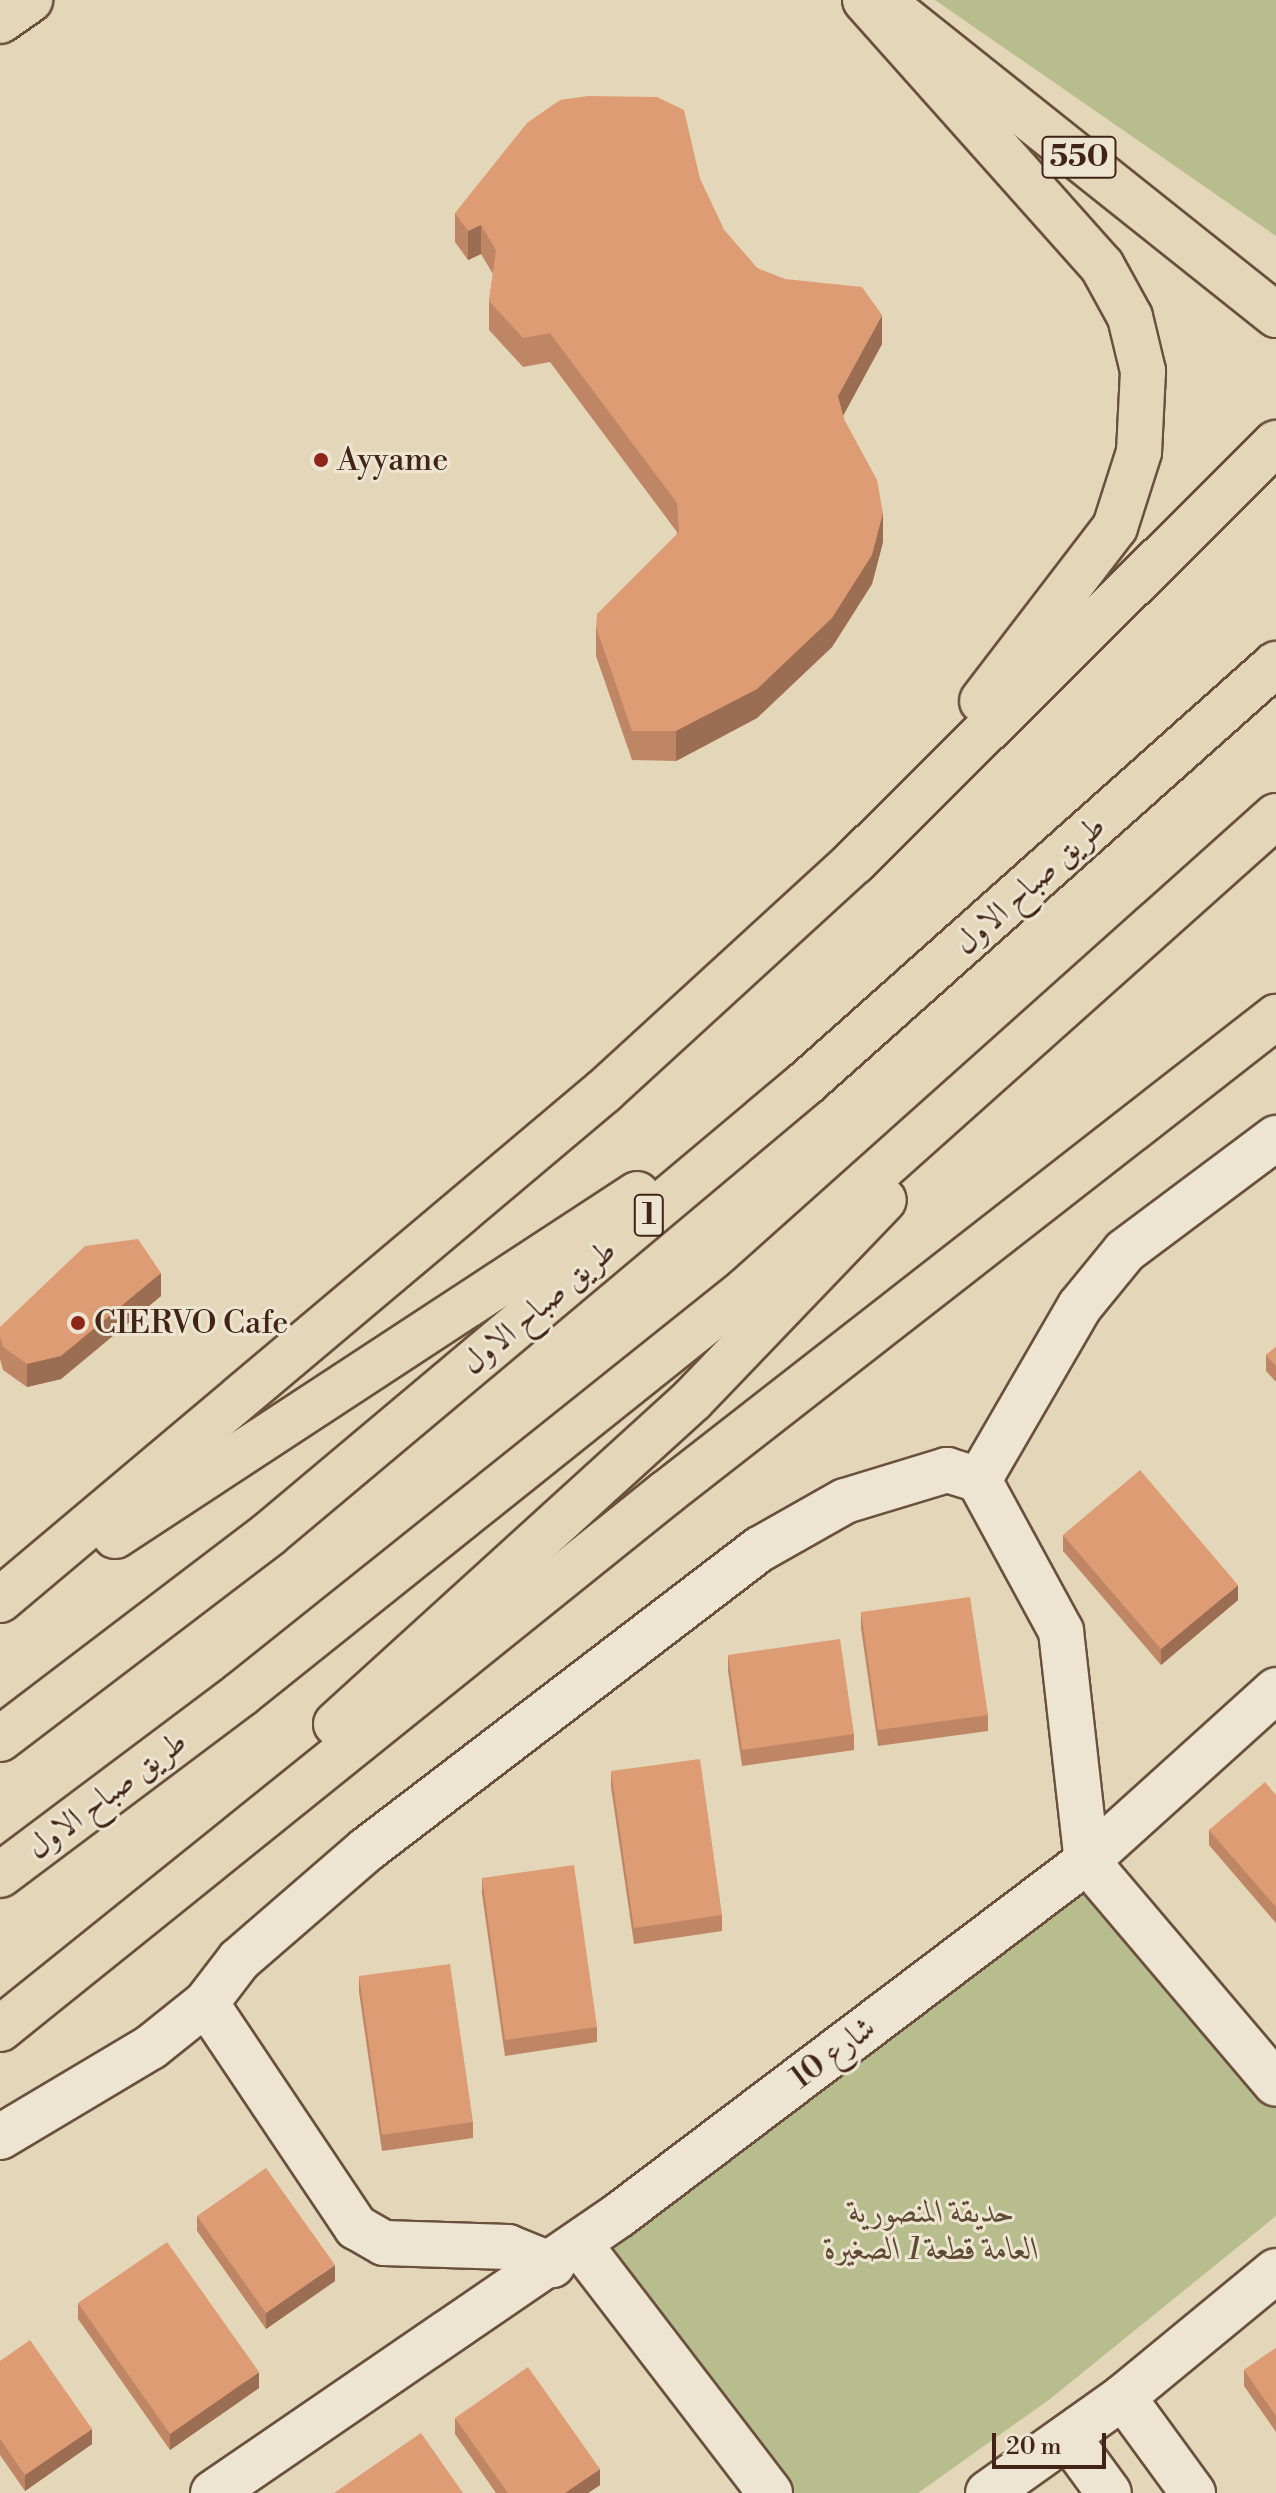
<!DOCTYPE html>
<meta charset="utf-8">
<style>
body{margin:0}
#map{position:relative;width:1276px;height:2493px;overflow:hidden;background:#e4d6b9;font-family:"Libre Bodoni",Amiri,serif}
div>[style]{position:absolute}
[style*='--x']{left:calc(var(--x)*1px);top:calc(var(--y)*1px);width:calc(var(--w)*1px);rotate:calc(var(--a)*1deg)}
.green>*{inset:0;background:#b7bd8d}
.roads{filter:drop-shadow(2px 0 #6a503d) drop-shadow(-2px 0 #6a503d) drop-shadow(0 2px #6a503d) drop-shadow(0 -2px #6a503d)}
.minor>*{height:44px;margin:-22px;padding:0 22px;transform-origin:22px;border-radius:22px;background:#ede4d2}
.major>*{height:44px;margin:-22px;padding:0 22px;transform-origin:22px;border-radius:22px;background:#e4d6b9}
.highway>*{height:44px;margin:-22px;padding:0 22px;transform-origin:22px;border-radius:22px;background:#e4d6b9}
.wall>*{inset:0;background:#bf8665}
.shaded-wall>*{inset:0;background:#9b6d52}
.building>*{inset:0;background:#de9c75}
.dots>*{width:22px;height:22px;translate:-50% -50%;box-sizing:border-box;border:4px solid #ede4d2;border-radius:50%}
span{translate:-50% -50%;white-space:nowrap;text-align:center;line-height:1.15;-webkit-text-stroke:6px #ede4d2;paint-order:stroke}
.shield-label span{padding:2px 6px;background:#ede4d2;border:2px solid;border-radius:6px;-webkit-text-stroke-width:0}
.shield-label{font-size:30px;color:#422414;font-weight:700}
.poi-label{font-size:32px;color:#422414}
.left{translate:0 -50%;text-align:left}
.street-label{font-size:32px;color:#422414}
.park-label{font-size:32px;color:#5f4a32;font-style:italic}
.scale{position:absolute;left:992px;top:2433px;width:114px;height:36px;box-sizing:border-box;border:4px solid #422414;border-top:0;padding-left:10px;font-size:24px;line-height:28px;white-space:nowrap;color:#422414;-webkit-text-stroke:6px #ede4d2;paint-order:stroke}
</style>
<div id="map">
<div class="green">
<div style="clip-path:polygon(935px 0,1276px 0,1276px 236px)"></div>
<div style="clip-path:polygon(1071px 1861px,1276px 2109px,1276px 2216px,1050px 2399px,918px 2493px,787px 2493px,595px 2246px)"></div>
</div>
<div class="roads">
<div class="minor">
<div style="--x:979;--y:1480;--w:201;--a:-59.9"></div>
<div style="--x:1080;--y:1306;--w:71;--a:-50.7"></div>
<div style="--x:1125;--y:1251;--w:189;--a:-36.8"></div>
<div style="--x:206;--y:2003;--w:270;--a:56.2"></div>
<div style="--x:356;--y:2227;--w:32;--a:30"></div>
<div style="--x:384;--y:2243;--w:124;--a:1.8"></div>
<div style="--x:508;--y:2247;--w:48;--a:22.2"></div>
<div style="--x:0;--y:2137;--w:176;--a:-30.8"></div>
<div style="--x:151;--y:2047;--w:70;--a:-38.7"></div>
<div style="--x:206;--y:2003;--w:54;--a:-52.5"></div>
<div style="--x:239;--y:1960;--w:168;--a:-40.9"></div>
<div style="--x:366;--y:1850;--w:496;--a:-37.4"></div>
<div style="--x:760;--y:1549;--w:98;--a:-29.5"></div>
<div style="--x:845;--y:1501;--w:107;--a:-16.9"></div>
<div style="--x:947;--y:1470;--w:34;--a:17"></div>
<div style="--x:979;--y:1480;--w:172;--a:61.5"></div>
<div style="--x:1061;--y:1631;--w:231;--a:83.6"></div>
<div style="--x:1087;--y:1861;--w:292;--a:49.7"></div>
<div style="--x:580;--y:2245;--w:312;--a:52.5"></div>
<div style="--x:1123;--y:2397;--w:119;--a:53.9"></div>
<div style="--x:1068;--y:2437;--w:69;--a:53.8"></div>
<div style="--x:213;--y:2493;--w:492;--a:-34.4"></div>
<div style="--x:619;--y:2215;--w:587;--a:-37.1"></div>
<div style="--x:1087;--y:1861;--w:255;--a:-42.1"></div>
<div style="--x:988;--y:2493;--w:166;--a:-35.4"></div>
<div style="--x:1123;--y:2397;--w:198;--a:-39.5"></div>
</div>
<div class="major">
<div style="--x:882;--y:1;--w:504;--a:38.55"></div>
<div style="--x:0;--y:21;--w:37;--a:-35"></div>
</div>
<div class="highway">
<div style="--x:865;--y:0;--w:356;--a:48.3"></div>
<div style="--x:1102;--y:266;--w:58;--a:61.2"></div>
<div style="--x:1130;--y:317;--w:56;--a:76.5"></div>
<div style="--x:1143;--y:371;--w:81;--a:92.8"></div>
<div style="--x:1139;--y:452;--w:79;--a:107.7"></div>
<div style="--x:1115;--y:527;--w:219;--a:127.4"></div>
<div style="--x:115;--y:1536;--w:624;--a:-33.23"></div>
<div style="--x:0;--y:1600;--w:790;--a:-40.12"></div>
<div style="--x:604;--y:1091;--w:339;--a:-42.5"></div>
<div style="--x:854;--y:862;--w:595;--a:-44.8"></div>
<div style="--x:336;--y:1724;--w:481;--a:-42.3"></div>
<div style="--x:692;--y:1400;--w:277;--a:-46.2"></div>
<div style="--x:0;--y:1739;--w:338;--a:-37.3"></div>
<div style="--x:269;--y:1534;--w:701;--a:-40.03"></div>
<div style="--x:806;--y:1083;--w:630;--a:-41.72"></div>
<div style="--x:0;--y:1875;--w:301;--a:-36.9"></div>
<div style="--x:241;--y:1694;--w:647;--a:-38.66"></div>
<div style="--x:746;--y:1290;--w:711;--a:-41.81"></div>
<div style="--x:0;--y:2029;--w:855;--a:-38.83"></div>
<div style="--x:666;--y:1493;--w:774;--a:-37.97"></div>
</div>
</div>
<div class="wall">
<div style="clip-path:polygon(700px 179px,724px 230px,757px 268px,882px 344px,843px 416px,883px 542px,872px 584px,832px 647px,757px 718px,676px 761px,632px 760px,596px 656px,596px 627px,677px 534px,677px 532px,550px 362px,523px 367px,489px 330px,489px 301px,493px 274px,481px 254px,468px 260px,455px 242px,455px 213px)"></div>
<div style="clip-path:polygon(161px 1296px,61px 1379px,27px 1387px,3px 1370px,0 1359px,0 1327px)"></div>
<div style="clip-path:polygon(1276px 1347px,1276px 1382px,1266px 1371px,1266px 1355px)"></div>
<div style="clip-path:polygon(1063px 1535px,1238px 1600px,1161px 1665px,1063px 1551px)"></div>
<div style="clip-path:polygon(861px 1612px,988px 1715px,988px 1731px,878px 1746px,861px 1628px)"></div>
<div style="clip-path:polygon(728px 1655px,854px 1734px,854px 1750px,742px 1766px,728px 1671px)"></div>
<div style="clip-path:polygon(611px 1771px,722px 1915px,722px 1931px,634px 1944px,611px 1787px)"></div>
<div style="clip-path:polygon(1276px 1795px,1276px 1923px,1209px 1845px,1209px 1830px)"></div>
<div style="clip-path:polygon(482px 1878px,597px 2027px,597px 2042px,505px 2056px,482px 1894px)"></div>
<div style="clip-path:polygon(359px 1976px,473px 2122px,473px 2138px,382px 2151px,359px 1992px)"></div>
<div style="clip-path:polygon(197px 2216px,335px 2281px,266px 2329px,197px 2231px)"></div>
<div style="clip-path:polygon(78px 2303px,259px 2388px,170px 2450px,78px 2319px)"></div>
<div style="clip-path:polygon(1276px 2348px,1276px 2432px,1244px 2386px,1244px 2370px)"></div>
<div style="clip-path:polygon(0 2361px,92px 2444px,25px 2491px,0 2455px)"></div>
<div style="clip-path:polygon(455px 2418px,600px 2485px,588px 2493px,496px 2493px,455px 2434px)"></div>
</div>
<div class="shaded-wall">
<div style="clip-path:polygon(481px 225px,481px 254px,468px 260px,468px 231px)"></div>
<div style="clip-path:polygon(882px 315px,882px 344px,838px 425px,838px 396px)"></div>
<div style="clip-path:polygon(883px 513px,883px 542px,872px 584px,832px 647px,757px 718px,676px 761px,676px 731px)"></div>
<div style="clip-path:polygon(161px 1273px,161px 1296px,61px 1379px,27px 1387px,27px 1364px)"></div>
<div style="clip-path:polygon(1238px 1585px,1238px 1600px,1161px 1665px,1161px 1649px)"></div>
<div style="clip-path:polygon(335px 2265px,335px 2281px,266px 2329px,266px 2313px)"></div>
<div style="clip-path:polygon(259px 2372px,259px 2388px,170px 2450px,170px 2434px)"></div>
<div style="clip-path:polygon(92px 2429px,92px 2444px,25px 2491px,25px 2475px)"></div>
<div style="clip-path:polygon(600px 2469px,600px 2485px,588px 2493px,565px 2493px)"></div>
</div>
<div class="building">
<div style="clip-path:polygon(588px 96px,657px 97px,684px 110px,700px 179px,724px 230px,757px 268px,785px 279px,862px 287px,882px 315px,838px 396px,844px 419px,877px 480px,883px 513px,872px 555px,832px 618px,757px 689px,676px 731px,632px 731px,596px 627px,597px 614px,679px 532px,677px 503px,550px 333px,523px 338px,489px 301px,496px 250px,481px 225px,468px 231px,455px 213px,527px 123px,560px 100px)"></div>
<div style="clip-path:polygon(138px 1239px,161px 1273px,61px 1356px,27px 1364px,3px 1347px,0 1336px,0 1327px,85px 1246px)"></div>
<div style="clip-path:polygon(1276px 1347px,1276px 1366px,1266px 1355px)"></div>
<div style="clip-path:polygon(1140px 1470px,1238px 1585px,1161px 1649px,1063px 1535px)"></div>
<div style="clip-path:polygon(970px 1597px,988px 1715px,878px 1730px,861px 1612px)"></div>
<div style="clip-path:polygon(840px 1639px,854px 1734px,742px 1750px,728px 1655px)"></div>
<div style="clip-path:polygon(700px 1759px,722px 1915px,634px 1928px,611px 1771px)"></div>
<div style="clip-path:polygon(1265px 1782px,1276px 1795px,1276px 1907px,1209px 1830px)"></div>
<div style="clip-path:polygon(574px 1865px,597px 2027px,505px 2040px,482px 1878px)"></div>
<div style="clip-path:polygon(450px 1964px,473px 2122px,382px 2135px,359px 1976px)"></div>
<div style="clip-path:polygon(266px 2168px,335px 2265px,266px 2313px,197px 2216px)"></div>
<div style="clip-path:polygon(167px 2242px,259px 2372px,170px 2434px,78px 2303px)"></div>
<div style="clip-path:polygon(30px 2340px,92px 2429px,25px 2475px,0 2439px,0 2361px)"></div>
<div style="clip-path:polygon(1276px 2348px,1276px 2416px,1244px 2370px)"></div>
<div style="clip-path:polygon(528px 2367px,600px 2469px,565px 2493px,508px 2493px,455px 2418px)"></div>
<div style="clip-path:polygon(421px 2433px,463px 2493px,334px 2493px)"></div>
</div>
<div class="dots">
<div style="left:321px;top:460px;background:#8f2418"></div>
<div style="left:78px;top:1323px;background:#8f2418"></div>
</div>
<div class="shield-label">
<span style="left:1079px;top:157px">550</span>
<span style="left:649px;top:1215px">1</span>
</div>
<div class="poi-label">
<span class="left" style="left:337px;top:460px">Ayyame</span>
<span class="left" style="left:94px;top:1323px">CIERVO Cafe</span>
</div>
<div class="street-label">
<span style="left:1030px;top:885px;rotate:-42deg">طريق صباح الاول</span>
<span style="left:539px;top:1307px;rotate:-40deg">طريق صباح الاول</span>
<span style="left:107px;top:1795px;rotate:-37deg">طريق صباح الاول</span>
<span style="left:833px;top:2053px;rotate:-37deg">شارع 10</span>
</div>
<div class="park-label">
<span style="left:932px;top:2231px">حديقة المنصورية<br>العامة قطعة 1 الصغيرة</span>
</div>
<div class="scale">20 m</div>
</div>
